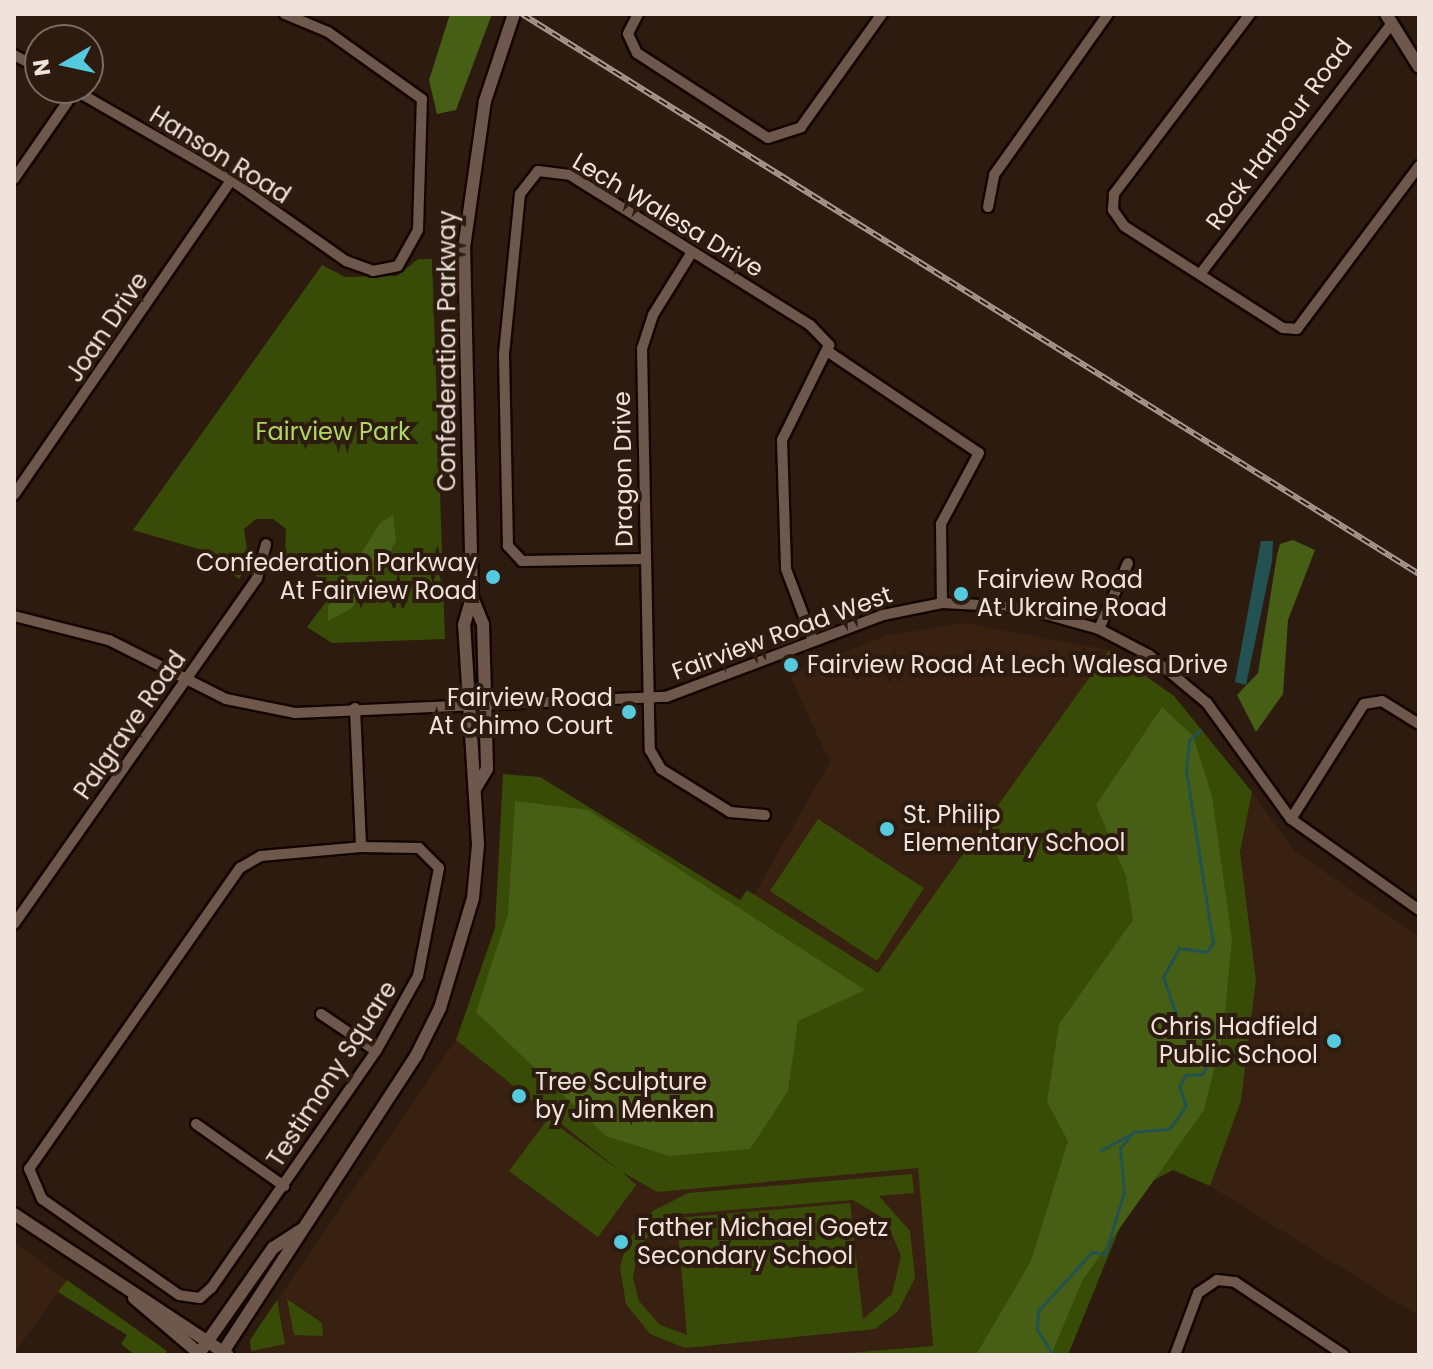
<!DOCTYPE html>
<style>
body{margin:0}
#map{position:relative;width:1433px;height:1369px;overflow:hidden;background:#2d1b10;font-family:Poppins,sans-serif}
div>[style]{position:absolute}
[style*='--x']{left:calc(var(--x)*1px);top:calc(var(--y)*1px);width:calc(var(--w)*1px);rotate:calc(var(--a)*1deg)}
.built>*{inset:0;background:#392112}
.green>*{inset:0;background:#384c07}
.forest>*{inset:0;background:#475e15}
.water>*{inset:0;background:#235252}
.stream>*{height:3px;margin:-1.5px;padding:0 1.5px;transform-origin:1.5px;border-radius:1.5px;background:#235252}
.roads{filter:drop-shadow(2px 0 #140500) drop-shadow(-2px 0 #140500) drop-shadow(0 2px #140500) drop-shadow(0 -2px #140500)}
.minor>*{height:10px;margin:-5px;padding:0 5px;transform-origin:5px;border-radius:5px;background:#6e584c}
.tertiary>*{height:12px;margin:-6px;padding:0 6px;transform-origin:6px;border-radius:6px;background:#6e584c}
.rail>*{height:6px;margin-top:-3px;transform-origin:0;background:repeating-linear-gradient(90deg,#2d1b10 0 9px,#a89991 0 18px);box-sizing:border-box;border-block:2px solid #a89991}
.dots>*{width:22px;height:22px;translate:-50% -50%;box-sizing:border-box;border:4px solid #2d1b10;border-radius:50%}
span{translate:-50% -50%;white-space:nowrap;text-align:center;line-height:1.15;-webkit-text-stroke:8px #2d1b10;paint-order:stroke}
.street-label{font-size:24px;color:#f0e3dc}
.park-label{font-size:24px;color:#aed85f}
.poi-label{font-size:24px;color:#f0e3dc}
.right{translate:-100% -50%;text-align:right}
.left{translate:0 -50%;text-align:left}
.frame{position:absolute;inset:0;border:16px solid #f0e3dc;pointer-events:none}
.north{position:absolute;left:24px;top:24px;width:80px;height:80px;box-sizing:border-box;background:#2d1b10;border:2px solid #7b6b62;border-radius:50%;rotate:261deg;font-size:22px;font-weight:700;line-height:32px;text-align:center;color:#f0e3dc}
.north::after{content:'';display:block;margin:auto;width:28px;height:36px;background:#55cadf;clip-path:polygon(50% 0,100% 100%,50% 72%,0 100%)}
</style>
<div id="map">
<div class="built">
<div style="clip-path:polygon(964px 623px,1109px 650px,878px 973px,754px 895px,830px 762px,789px 674px,888px 635px)"></div>
<div style="clip-path:polygon(1252px 792px,1295px 852px,1419px 936px,1416px 1314px,1210px 1186px,1241px 1101px,1256px 980px,1240px 852px)"></div>
<div style="clip-path:polygon(456px 1040px,621px 1172px,657px 1192px,918px 1167px,933px 1346px,823px 1355px,252px 1355px,250px 1340px)"></div>
<div style="clip-path:polygon(14px 1243px,67px 1280px,14px 1354px)"></div>
</div>
<div class="green">
<div style="clip-path:polygon(418px 259px,432px 259px,445px 639px,332px 643px,307px 627px,336px 589px,285px 555px,286px 529px,273px 519px,256px 519px,244px 529px,249px 564px,239px 579px,202px 550px,133px 530px,322px 265px,345px 277px,397px 276px)"></div>
<div style="clip-path:polygon(1109px 650px,1174px 696px,1252px 792px,1240px 852px,1256px 980px,1241px 1101px,1210px 1186px,1173px 1170px,1135px 1190px,1068px 1355px,823px 1355px,933px 1346px,918px 1168px,657px 1192px,622px 1172px,636px 1185px,598px 1237px,509px 1171px,548px 1119px,619px 1170px,456px 1040px,495px 928px,503px 774px,540px 777px,740px 900px,747px 890px,878px 973px)"></div>
<div style="clip-path:polygon(818px 819px,924px 888px,877px 961px,770px 891px)"></div>
<div style="clip-path:polygon(evenodd,912px 1174px,914px 1193px,879px 1196px,910px 1231px,915px 1278px,898px 1311px,875px 1329px,685px 1348px,650px 1334px,626px 1304px,620px 1267px,628px 1240px,653px 1211px,688px 1193px,912px 1174px,853px 1200px,886px 1220px,901px 1256px,892px 1294px,863px 1319px,850px 1203px,677px 1218px,687px 1335px,660px 1325px,639px 1301px,633px 1278px,638px 1247px,671px 1215px,853px 1200px)"></div>
<div style="clip-path:polygon(67px 1280px,167px 1351px,165px 1355px,135px 1355px,121px 1344px,127px 1335px,58px 1292px)"></div>
<div style="clip-path:polygon(287px 1299px,322px 1323px,323px 1336px,294px 1335px)"></div>
<div style="clip-path:polygon(277px 1300px,285px 1344px,251px 1351px,250px 1340px)"></div>
</div>
<div class="forest">
<div style="clip-path:polygon(450px 14px,492px 14px,456px 110px,437px 114px,429px 80px)"></div>
<div style="clip-path:polygon(393px 515px,396px 540px,386px 560px,370px 572px,352px 608px,328px 621px,328px 607px,380px 523px)"></div>
<div style="clip-path:polygon(1293px 540px,1315px 550px,1288px 620px,1283px 694px,1256px 732px,1237px 695px,1258px 673px,1277px 555px,1280px 544px)"></div>
<div style="clip-path:polygon(1162px 707px,1193px 736px,1212px 796px,1232px 940px,1223px 1032px,1204px 1110px,1082px 1281px,1051px 1355px,976px 1355px,1031px 1261px,1068px 1141px,1047px 1102px,1059px 1024px,1133px 920px,1126px 876px,1096px 805px)"></div>
<div style="clip-path:polygon(515px 801px,588px 810px,865px 990px,798px 1021px,788px 1091px,750px 1149px,669px 1156px,606px 1136px,476px 1012px,508px 914px)"></div>
</div>
<div class="water">
<div style="clip-path:polygon(1261px 541px,1273px 541px,1272px 561px,1246px 685px,1235px 682px)"></div>
</div>
<div class="stream">
<div style="--x:1101;--y:1150;--w:32;--a:-28"></div>
<div style="--x:1053;--y:1355;--w:31;--a:-122"></div>
<div style="--x:1037;--y:1329;--w:18;--a:-87"></div>
<div style="--x:1038;--y:1311;--w:80;--a:-47.5"></div>
<div style="--x:1092;--y:1252;--w:13;--a:9"></div>
<div style="--x:1105;--y:1254;--w:65;--a:-73"></div>
<div style="--x:1124;--y:1192;--w:44;--a:-95.2"></div>
<div style="--x:1120;--y:1148;--w:21;--a:-51"></div>
<div style="--x:1133;--y:1132;--w:36;--a:-5"></div>
<div style="--x:1169;--y:1129;--w:29;--a:-54"></div>
<div style="--x:1186;--y:1106;--w:21;--a:-109"></div>
<div style="--x:1179;--y:1086;--w:13;--a:-58"></div>
<div style="--x:1186;--y:1075;--w:16;--a:-4"></div>
<div style="--x:1202;--y:1074;--w:12;--a:-59"></div>
<div style="--x:1208;--y:1064;--w:45;--a:-100.3"></div>
<div style="--x:1200;--y:1020;--w:22;--a:180"></div>
<div style="--x:1178;--y:1020;--w:46;--a:-109.2"></div>
<div style="--x:1163;--y:977;--w:33;--a:-61"></div>
<div style="--x:1179;--y:948;--w:28;--a:8"></div>
<div style="--x:1207;--y:952;--w:11;--a:-56"></div>
<div style="--x:1213;--y:943;--w:175;--a:-98.9"></div>
<div style="--x:1186;--y:770;--w:30;--a:-84"></div>
<div style="--x:1189;--y:740;--w:15;--a:-42"></div>
</div>
<div class="roads">
<div class="minor">
<div style="--x:638;--y:14;--w:22;--a:117"></div>
<div style="--x:628;--y:34;--w:21;--a:65"></div>
<div style="--x:637;--y:53;--w:156;--a:33"></div>
<div style="--x:768;--y:138;--w:35;--a:-18"></div>
<div style="--x:801;--y:127;--w:139;--a:-54.4"></div>
<div style="--x:1250;--y:14;--w:226;--a:127.1"></div>
<div style="--x:1114;--y:194;--w:16;--a:94"></div>
<div style="--x:1113;--y:210;--w:19;--a:55"></div>
<div style="--x:1124;--y:226;--w:189;--a:32.7"></div>
<div style="--x:1283;--y:328;--w:14;--a:4"></div>
<div style="--x:1297;--y:329;--w:204;--a:-53.2"></div>
<div style="--x:14;--y:55;--w:30;--a:28"></div>
<div style="--x:71;--y:88;--w:185;--a:29.9"></div>
<div style="--x:231;--y:180;--w:141;--a:35.2"></div>
<div style="--x:346;--y:261;--w:29;--a:20"></div>
<div style="--x:373;--y:271;--w:25;--a:-11"></div>
<div style="--x:398;--y:266;--w:41;--a:-60.9"></div>
<div style="--x:418;--y:230;--w:131;--a:-88.3"></div>
<div style="--x:422;--y:99;--w:115;--a:-144.5"></div>
<div style="--x:328;--y:32;--w:47;--a:-157.3"></div>
<div style="--x:14;--y:179;--w:107;--a:-55.3"></div>
<div style="--x:988;--y:207;--w:33;--a:-79"></div>
<div style="--x:994;--y:175;--w:197;--a:-54.7"></div>
<div style="--x:692;--y:252;--w:74;--a:121.8"></div>
<div style="--x:653;--y:315;--w:35;--a:108"></div>
<div style="--x:642;--y:348;--w:402;--a:88.9"></div>
<div style="--x:650;--y:750;--w:22;--a:60"></div>
<div style="--x:661;--y:769;--w:81;--a:31.9"></div>
<div style="--x:730;--y:812;--w:35;--a:5"></div>
<div style="--x:1201;--y:273;--w:315;--a:-52.6"></div>
<div style="--x:830;--y:353;--w:179;--a:33.9"></div>
<div style="--x:979;--y:453;--w:81;--a:118.2"></div>
<div style="--x:941;--y:524;--w:79;--a:89.3"></div>
<div style="--x:14;--y:495;--w:383;--a:-55.4"></div>
<div style="--x:645;--y:559;--w:123;--a:179.1"></div>
<div style="--x:522;--y:561;--w:21;--a:-133"></div>
<div style="--x:508;--y:546;--w:192;--a:-91.2"></div>
<div style="--x:504;--y:354;--w:161;--a:-84.3"></div>
<div style="--x:520;--y:194;--w:29;--a:-52"></div>
<div style="--x:538;--y:171;--w:32;--a:7"></div>
<div style="--x:570;--y:175;--w:283;--a:32"></div>
<div style="--x:810;--y:325;--w:28;--a:46"></div>
<div style="--x:829;--y:345;--w:106;--a:116.3"></div>
<div style="--x:782;--y:440;--w:129;--a:88.2"></div>
<div style="--x:786;--y:569;--w:77;--a:69.4"></div>
<div style="--x:14;--y:616;--w:98;--a:14.2"></div>
<div style="--x:109;--y:640;--w:131;--a:26.8"></div>
<div style="--x:226;--y:699;--w:70;--a:11.5"></div>
<div style="--x:295;--y:713;--w:371;--a:-2.5"></div>
<div style="--x:666;--y:697;--w:232;--a:-20.7"></div>
<div style="--x:883;--y:615;--w:60;--a:-11.5"></div>
<div style="--x:942;--y:603;--w:78;--a:2.9"></div>
<div style="--x:1020;--y:607;--w:82;--a:15.6"></div>
<div style="--x:1099;--y:629;--w:56;--a:27.5"></div>
<div style="--x:1149;--y:655;--w:75;--a:39.6"></div>
<div style="--x:1207;--y:703;--w:143;--a:54.1"></div>
<div style="--x:1291;--y:819;--w:157;--a:35.4"></div>
<div style="--x:1099;--y:629;--w:72;--a:-66.3"></div>
<div style="--x:355;--y:708;--w:139;--a:87.5"></div>
<div style="--x:1291;--y:819;--w:136;--a:-57.6"></div>
<div style="--x:1364;--y:704;--w:18;--a:-9"></div>
<div style="--x:1382;--y:701;--w:44;--a:31.9"></div>
<div style="--x:361;--y:847;--w:58;--a:1"></div>
<div style="--x:419;--y:848;--w:28;--a:45"></div>
<div style="--x:439;--y:868;--w:110;--a:101"></div>
<div style="--x:418;--y:976;--w:86;--a:119.2"></div>
<div style="--x:376;--y:1051;--w:289;--a:124.8"></div>
<div style="--x:211;--y:1288;--w:15;--a:138"></div>
<div style="--x:200;--y:1298;--w:21;--a:-172"></div>
<div style="--x:179;--y:1295;--w:167;--a:-145"></div>
<div style="--x:42;--y:1199;--w:33;--a:-113"></div>
<div style="--x:29;--y:1169;--w:368;--a:-55"></div>
<div style="--x:240;--y:868;--w:24;--a:-30"></div>
<div style="--x:261;--y:856;--w:100;--a:-5.1"></div>
<div style="--x:14;--y:924;--w:423;--a:-54.9"></div>
<div style="--x:257;--y:578;--w:35;--a:-75"></div>
<div style="--x:321;--y:1014;--w:66;--a:33.9"></div>
<div style="--x:196;--y:1124;--w:108;--a:35.2"></div>
<div style="--x:1175;--y:1355;--w:66;--a:-69.6"></div>
<div style="--x:1198;--y:1293;--w:23;--a:-34"></div>
<div style="--x:1217;--y:1280;--w:18;--a:6"></div>
<div style="--x:1235;--y:1282;--w:131;--a:33.8"></div>
</div>
<div class="tertiary">
<div style="--x:1386;--y:14;--w:62;--a:58.1"></div>
<div style="--x:472;--y:597;--w:29;--a:68"></div>
<div style="--x:483;--y:624;--w:145;--a:88.4"></div>
<div style="--x:487;--y:769;--w:21;--a:121"></div>
<div style="--x:14;--y:1214;--w:256;--a:33.4"></div>
<div style="--x:134;--y:1298;--w:88;--a:40.4"></div>
<div style="--x:198;--y:1355;--w:131;--a:-55"></div>
<div style="--x:273;--y:1248;--w:33;--a:-33"></div>
<div style="--x:221;--y:1355;--w:357;--a:-56.9"></div>
<div style="--x:416;--y:1056;--w:54;--a:-63.4"></div>
<div style="--x:440;--y:1008;--w:115;--a:-73.3"></div>
<div style="--x:473;--y:898;--w:53;--a:-84.6"></div>
<div style="--x:478;--y:845;--w:220;--a:-93.6"></div>
<div style="--x:464;--y:625;--w:29;--a:-74"></div>
<div style="--x:472;--y:597;--w:349;--a:-91.3"></div>
<div style="--x:464;--y:248;--w:148;--a:-81.9"></div>
<div style="--x:485;--y:101;--w:92;--a:-71.6"></div>
</div>
</div>
<div class="rail">
<div style="--x:522;--y:14;--w:1057;--a:31.98"></div>
</div>
<div class="dots">
<div style="left:493px;top:577px;background:#55cadf"></div>
<div style="left:961px;top:594px;background:#55cadf"></div>
<div style="left:791px;top:665px;background:#55cadf"></div>
<div style="left:629px;top:712px;background:#55cadf"></div>
<div style="left:887px;top:829px;background:#55cadf"></div>
<div style="left:1334px;top:1041px;background:#55cadf"></div>
<div style="left:519px;top:1096px;background:#55cadf"></div>
<div style="left:621px;top:1242px;background:#55cadf"></div>
</div>
<div class="street-label">
<span style="left:1279px;top:134px;rotate:-54deg">Rock Harbour Road</span>
<span style="left:220px;top:155px;rotate:32deg">Hanson Road</span>
<span style="left:668px;top:215px;rotate:31deg">Lech Walesa Drive</span>
<span style="left:107px;top:327px;rotate:-56deg">Joan Drive</span>
<span style="left:447px;top:351px;rotate:-90deg">Confederation Parkway</span>
<span style="left:623px;top:469px;rotate:-91deg">Dragon Drive</span>
<span style="left:782px;top:633px;rotate:-20deg">Fairview Road West</span>
<span style="left:130px;top:725px;rotate:-55deg">Palgrave Road</span>
<span style="left:332px;top:1074px;rotate:-57deg">Testimony Square</span>
</div>
<div class="park-label">
<span style="left:333px;top:432px">Fairview Park</span>
</div>
<div class="poi-label">
<span class="right" style="left:477px;top:577px">Confederation Parkway<br>At Fairview Road</span>
<span class="left" style="left:977px;top:594px">Fairview Road<br>At Ukraine Road</span>
<span class="left" style="left:807px;top:665px">Fairview Road At Lech Walesa Drive</span>
<span class="right" style="left:613px;top:712px">Fairview Road<br>At Chimo Court</span>
<span class="left" style="left:903px;top:829px">St. Philip<br>Elementary School</span>
<span class="right" style="left:1318px;top:1041px">Chris Hadfield<br>Public School</span>
<span class="left" style="left:535px;top:1096px">Tree Sculpture<br>by Jim Menken</span>
<span class="left" style="left:637px;top:1242px">Father Michael Goetz<br>Secondary School</span>
</div>
<div class="frame"></div>
<div class="north">N</div>
</div>
